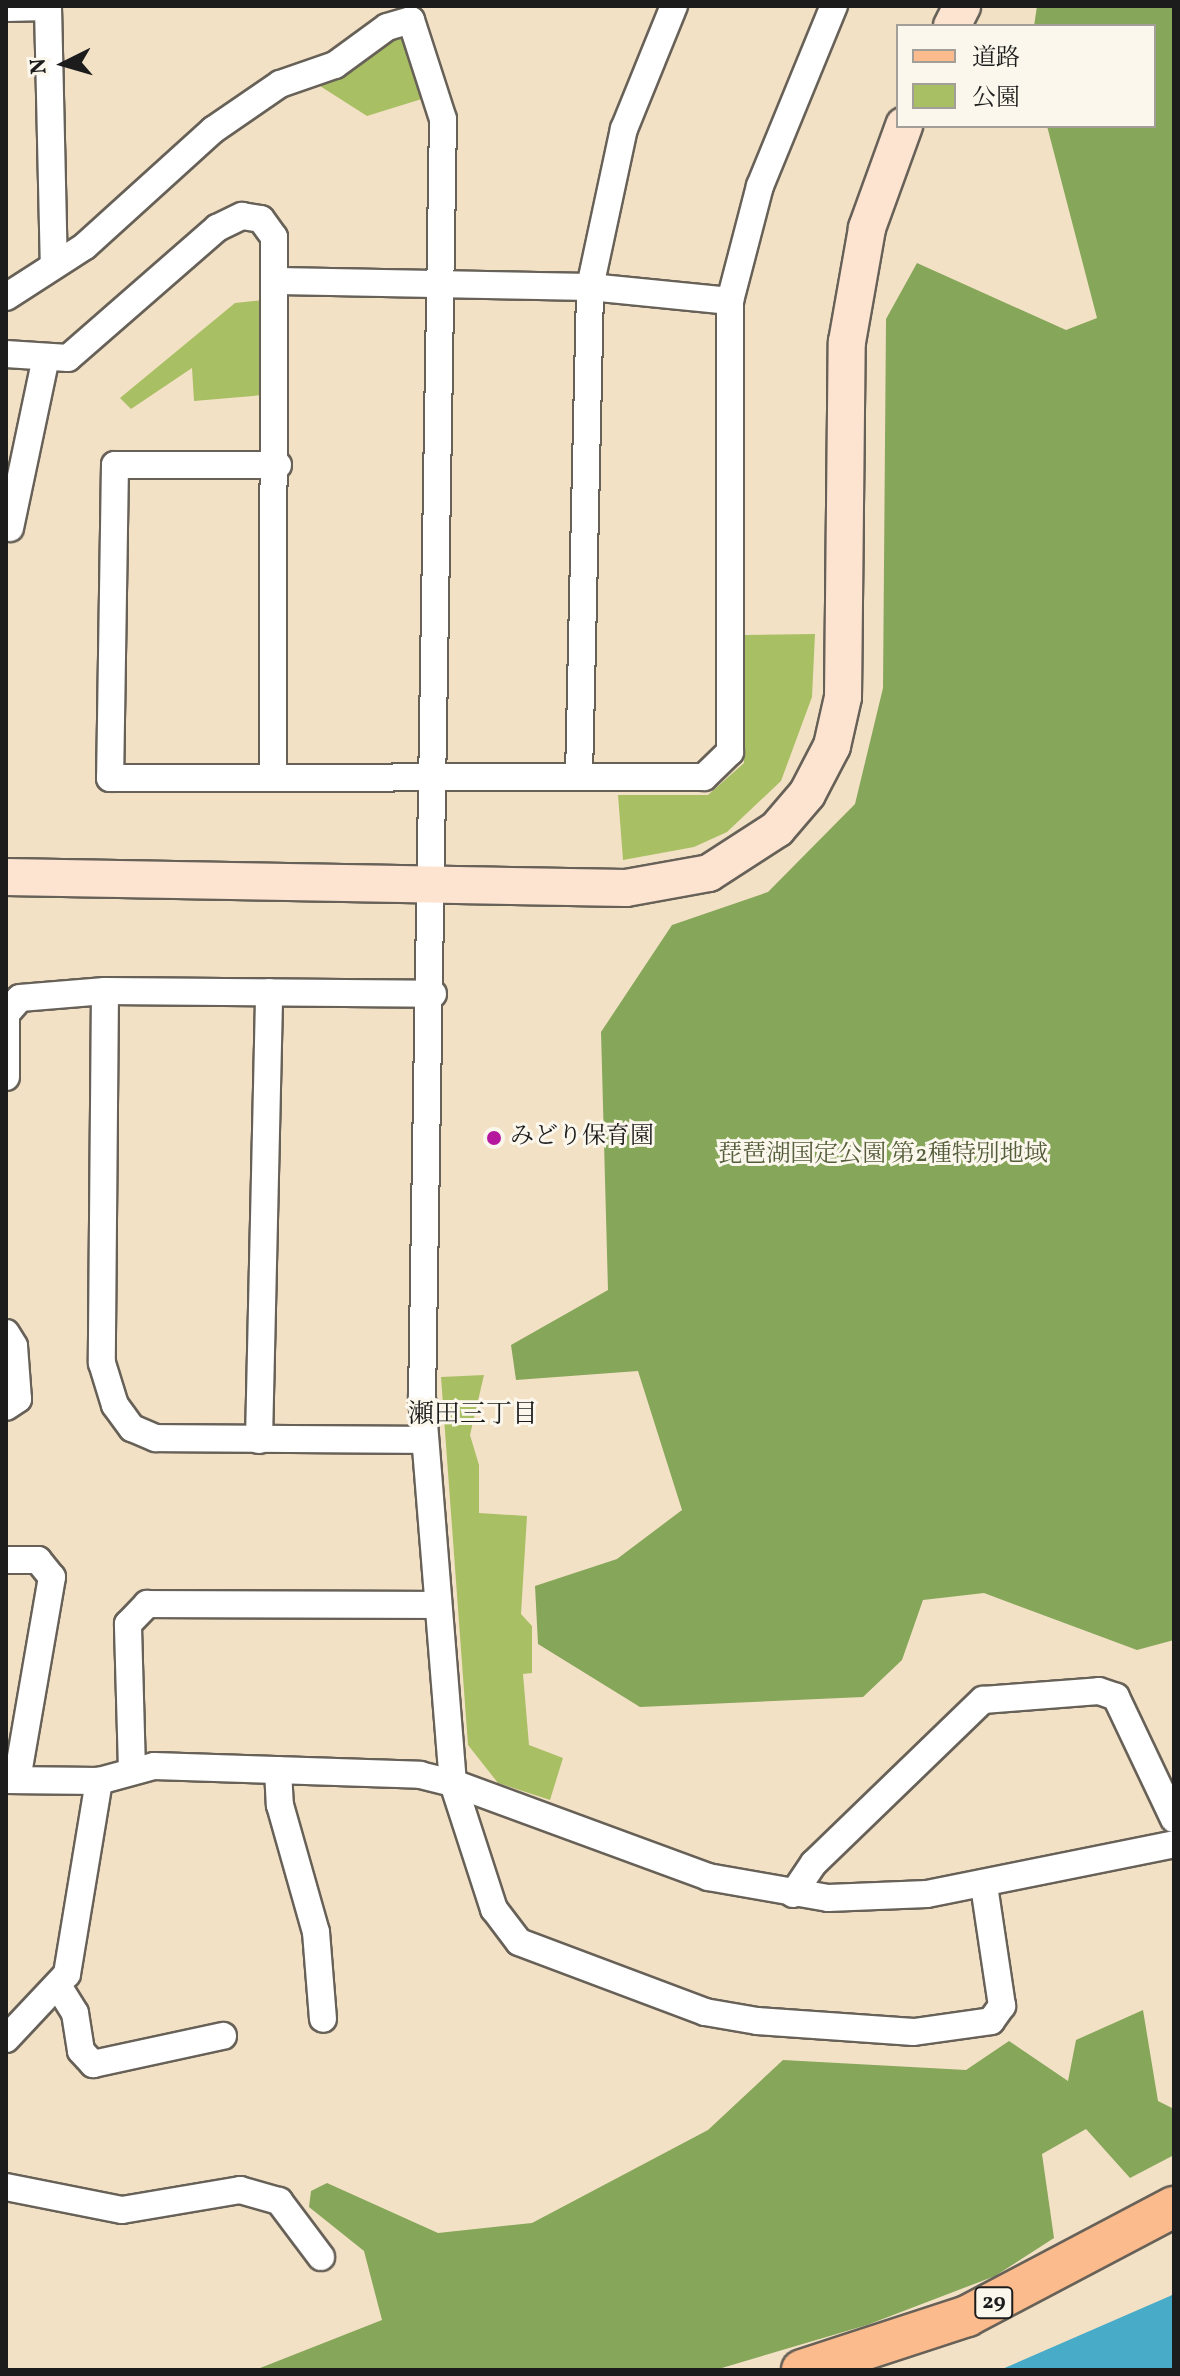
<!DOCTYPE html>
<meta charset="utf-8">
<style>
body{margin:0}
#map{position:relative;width:1180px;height:2376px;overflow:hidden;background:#f3e1c6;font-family:Vollkorn,"Noto Serif JP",serif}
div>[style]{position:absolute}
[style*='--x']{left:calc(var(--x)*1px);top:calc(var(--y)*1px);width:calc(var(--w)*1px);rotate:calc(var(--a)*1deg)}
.green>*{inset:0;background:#a9bf64}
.forest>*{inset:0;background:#86a65a}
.water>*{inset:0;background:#48abc7}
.roads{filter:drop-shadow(2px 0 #676158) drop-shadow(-2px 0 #676158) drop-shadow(0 2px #676158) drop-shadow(0 -2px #676158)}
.street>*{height:26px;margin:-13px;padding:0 13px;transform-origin:13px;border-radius:13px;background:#fff}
.secondary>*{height:36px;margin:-18px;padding:0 18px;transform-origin:18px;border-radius:18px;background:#fde4d1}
.primary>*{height:40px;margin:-20px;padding:0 20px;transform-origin:20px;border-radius:20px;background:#fbbb8c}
.dots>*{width:22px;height:22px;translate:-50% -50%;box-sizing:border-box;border:4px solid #fbf7ec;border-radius:50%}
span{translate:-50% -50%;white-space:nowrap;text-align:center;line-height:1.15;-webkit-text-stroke:6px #fbf7ec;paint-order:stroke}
.shield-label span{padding:2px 6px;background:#fbf7ec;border:2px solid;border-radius:6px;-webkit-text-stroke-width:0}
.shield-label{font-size:22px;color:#1c1c1c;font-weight:700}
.poi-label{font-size:24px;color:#1c1c1c}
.left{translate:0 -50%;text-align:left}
.park-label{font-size:24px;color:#545d39}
.neighbourhood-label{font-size:26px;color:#1c1c1c}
.frame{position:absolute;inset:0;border:8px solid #1c1c1c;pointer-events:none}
.legend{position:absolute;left:896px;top:24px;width:260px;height:104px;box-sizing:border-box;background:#fbf7ec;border:2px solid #a29f99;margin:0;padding:10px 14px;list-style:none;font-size:24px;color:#1c1c1c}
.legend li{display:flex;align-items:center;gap:16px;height:40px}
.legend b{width:40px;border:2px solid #a29f99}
.north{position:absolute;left:24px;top:24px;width:80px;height:80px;-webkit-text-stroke:6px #fbf7ec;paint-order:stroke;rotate:265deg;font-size:22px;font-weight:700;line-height:32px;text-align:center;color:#1c1c1c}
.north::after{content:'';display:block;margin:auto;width:28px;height:36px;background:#1c1c1c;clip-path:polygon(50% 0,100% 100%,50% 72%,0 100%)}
</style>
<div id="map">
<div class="green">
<div style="clip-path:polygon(403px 32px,425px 98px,367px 116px,320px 86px)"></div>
<div style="clip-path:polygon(264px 300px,264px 395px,194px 401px,192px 368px,131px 409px,120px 398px,235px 303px)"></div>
<div style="clip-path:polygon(815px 634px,812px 697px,781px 781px,727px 832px,694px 847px,623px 860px,618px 795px,708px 795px,744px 763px,743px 635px)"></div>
<div style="clip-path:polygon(484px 1375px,470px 1435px,479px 1465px,479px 1513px,527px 1516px,521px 1614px,532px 1626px,532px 1673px,523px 1674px,529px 1745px,563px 1758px,550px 1800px,498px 1783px,468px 1745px,441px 1377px)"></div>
</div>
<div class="forest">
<div style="clip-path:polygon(1037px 6px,1174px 6px,1174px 1640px,1137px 1650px,984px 1593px,923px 1600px,902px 1660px,863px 1697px,640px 1707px,538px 1644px,535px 1586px,617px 1559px,682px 1510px,638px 1371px,516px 1380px,511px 1345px,608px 1290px,601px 1032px,672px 925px,768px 892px,855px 804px,883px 688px,886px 319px,917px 263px,1066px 330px,1097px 318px,1047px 126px,1154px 126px,1154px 26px,1034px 26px)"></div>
<div style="clip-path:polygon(1143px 2010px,1158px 2101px,1174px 2109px,1174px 2155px,1130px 2178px,1086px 2129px,1042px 2154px,1054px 2238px,995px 2276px,867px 2325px,715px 2370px,255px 2370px,382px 2320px,364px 2251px,309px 2207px,311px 2191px,327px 2183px,438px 2233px,532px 2223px,708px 2130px,783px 2060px,966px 2070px,1009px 2041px,1068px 2081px,1076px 2040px)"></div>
</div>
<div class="water">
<div style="clip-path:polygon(1174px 2294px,1174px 2370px,1000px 2370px,1170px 2296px)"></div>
</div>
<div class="roads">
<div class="street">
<div style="--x:6;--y:8;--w:42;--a:-1.4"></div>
<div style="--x:48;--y:7;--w:256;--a:88.7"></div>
<div style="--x:279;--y:281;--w:311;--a:1.1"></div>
<div style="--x:590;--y:287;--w:141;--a:5.7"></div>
<div style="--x:6;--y:297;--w:94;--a:-32.8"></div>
<div style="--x:85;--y:246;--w:173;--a:-42.2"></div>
<div style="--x:213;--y:130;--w:81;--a:-34.5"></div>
<div style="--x:280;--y:84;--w:58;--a:-19.1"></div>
<div style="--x:335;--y:65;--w:64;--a:-36.2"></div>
<div style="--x:387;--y:27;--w:25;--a:-16"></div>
<div style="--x:411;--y:20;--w:104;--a:72.1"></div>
<div style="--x:443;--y:119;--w:1279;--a:90.94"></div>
<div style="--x:422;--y:1398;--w:386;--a:85.4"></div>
<div style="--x:453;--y:1783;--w:272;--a:20.2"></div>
<div style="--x:708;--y:1877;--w:122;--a:9.9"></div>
<div style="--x:828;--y:1898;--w:99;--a:-2.3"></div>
<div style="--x:927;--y:1894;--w:252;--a:-11.4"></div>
<div style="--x:6;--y:354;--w:62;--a:3.7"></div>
<div style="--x:68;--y:358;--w:198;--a:-41.1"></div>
<div style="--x:217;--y:228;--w:28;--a:-26"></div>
<div style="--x:242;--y:216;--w:19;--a:9"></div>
<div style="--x:261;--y:219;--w:22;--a:54"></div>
<div style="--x:274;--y:237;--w:539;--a:90.11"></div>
<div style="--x:278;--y:465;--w:163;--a:180"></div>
<div style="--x:115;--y:465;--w:313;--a:90.9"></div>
<div style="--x:110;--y:778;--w:594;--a:-0.1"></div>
<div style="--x:704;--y:777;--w:36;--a:-44"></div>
<div style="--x:730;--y:752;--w:451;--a:-90"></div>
<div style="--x:730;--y:301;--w:119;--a:-75.4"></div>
<div style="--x:760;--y:186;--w:195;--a:-67.7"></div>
<div style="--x:10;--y:528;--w:170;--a:-78.1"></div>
<div style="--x:579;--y:776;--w:489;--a:-88.7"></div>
<div style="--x:590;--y:287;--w:162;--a:-77.9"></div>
<div style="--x:624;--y:129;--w:133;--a:-67.9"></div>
<div style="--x:105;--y:991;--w:372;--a:90.5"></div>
<div style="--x:102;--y:1363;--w:44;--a:72.8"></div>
<div style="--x:115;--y:1405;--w:29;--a:54"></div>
<div style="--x:132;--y:1428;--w:26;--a:23"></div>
<div style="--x:156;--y:1438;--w:269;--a:0.4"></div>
<div style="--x:6;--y:1014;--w:21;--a:-49"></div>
<div style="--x:20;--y:998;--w:85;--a:-4.7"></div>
<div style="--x:105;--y:991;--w:328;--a:0.5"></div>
<div style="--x:6;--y:1017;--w:60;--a:90"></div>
<div style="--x:6;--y:1333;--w:15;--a:58"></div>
<div style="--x:14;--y:1346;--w:53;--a:85.7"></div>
<div style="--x:18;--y:1399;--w:14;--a:146"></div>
<div style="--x:259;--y:1440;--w:448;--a:-88.7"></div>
<div style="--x:6;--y:1560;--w:32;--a:0"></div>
<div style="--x:38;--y:1560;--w:22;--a:51"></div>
<div style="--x:52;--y:1577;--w:205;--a:99.8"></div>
<div style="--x:132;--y:1770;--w:146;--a:-91.6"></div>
<div style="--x:128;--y:1624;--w:28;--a:-46"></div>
<div style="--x:147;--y:1604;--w:290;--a:0.2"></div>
<div style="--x:278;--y:1770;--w:35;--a:87"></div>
<div style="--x:280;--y:1805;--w:132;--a:74.2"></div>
<div style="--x:316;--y:1932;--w:87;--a:85.4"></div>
<div style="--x:6;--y:1780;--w:93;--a:0.6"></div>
<div style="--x:99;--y:1781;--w:57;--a:-15.3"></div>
<div style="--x:154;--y:1766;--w:266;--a:1.9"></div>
<div style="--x:420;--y:1775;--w:34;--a:14"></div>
<div style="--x:453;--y:1783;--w:133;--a:72"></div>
<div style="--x:494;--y:1909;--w:41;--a:52.9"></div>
<div style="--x:519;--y:1942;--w:199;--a:20.6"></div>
<div style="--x:705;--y:2012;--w:53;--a:9.8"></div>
<div style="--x:757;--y:2021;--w:157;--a:4"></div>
<div style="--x:914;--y:2032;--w:78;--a:-8.1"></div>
<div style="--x:991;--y:2021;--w:19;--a:-54"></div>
<div style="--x:1002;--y:2006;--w:122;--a:-98.5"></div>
<div style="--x:793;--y:1894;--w:37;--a:-56"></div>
<div style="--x:814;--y:1863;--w:235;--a:-44"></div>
<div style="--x:983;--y:1700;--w:116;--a:-4.4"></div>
<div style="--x:1099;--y:1691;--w:18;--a:19"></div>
<div style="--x:1116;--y:1697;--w:135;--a:64.6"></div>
<div style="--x:60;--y:1989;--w:28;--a:58"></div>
<div style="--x:75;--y:2013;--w:38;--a:81"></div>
<div style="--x:81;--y:2051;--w:18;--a:47"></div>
<div style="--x:93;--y:2064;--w:133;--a:-12.2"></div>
<div style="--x:6;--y:2039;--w:89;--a:-46.8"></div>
<div style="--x:67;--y:1974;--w:196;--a:-80.6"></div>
<div style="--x:6;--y:2187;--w:118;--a:11.2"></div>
<div style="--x:122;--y:2210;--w:120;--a:-9.6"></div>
<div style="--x:240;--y:2190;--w:41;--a:15.8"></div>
<div style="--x:279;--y:2201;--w:70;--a:53.1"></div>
</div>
<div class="secondary">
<div style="--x:952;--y:26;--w:22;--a:-63"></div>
<div style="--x:6;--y:877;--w:620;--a:1.02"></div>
<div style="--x:626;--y:888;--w:84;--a:-10.2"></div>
<div style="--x:709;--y:873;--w:81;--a:-32.9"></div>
<div style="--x:777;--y:829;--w:46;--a:-49.4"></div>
<div style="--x:807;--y:794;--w:54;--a:-62.5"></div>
<div style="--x:832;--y:746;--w:50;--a:-77.3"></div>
<div style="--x:843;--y:697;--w:355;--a:-89.4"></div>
<div style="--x:847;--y:342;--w:116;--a:-80"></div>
<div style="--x:867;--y:228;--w:109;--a:-70.1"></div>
</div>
<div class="primary">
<div style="--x:802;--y:2370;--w:174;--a:-18.1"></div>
<div style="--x:967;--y:2316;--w:234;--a:-27.8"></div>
</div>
</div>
<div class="dots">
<div style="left:494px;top:1138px;background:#b5179e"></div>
</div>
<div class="shield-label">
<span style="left:994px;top:2303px">29</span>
</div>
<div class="poi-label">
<span class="left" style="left:510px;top:1138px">みどり保育園</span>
</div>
<div class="park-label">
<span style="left:883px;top:1156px">琵琶湖国定公園 第2種特別地域</span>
</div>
<div class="neighbourhood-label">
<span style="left:473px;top:1416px">瀬田三丁目</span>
</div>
<div class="frame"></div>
<ul class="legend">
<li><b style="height:10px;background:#fbbb8c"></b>道路</li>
<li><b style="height:22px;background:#a9bf64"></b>公園</li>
</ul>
<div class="north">N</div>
</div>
